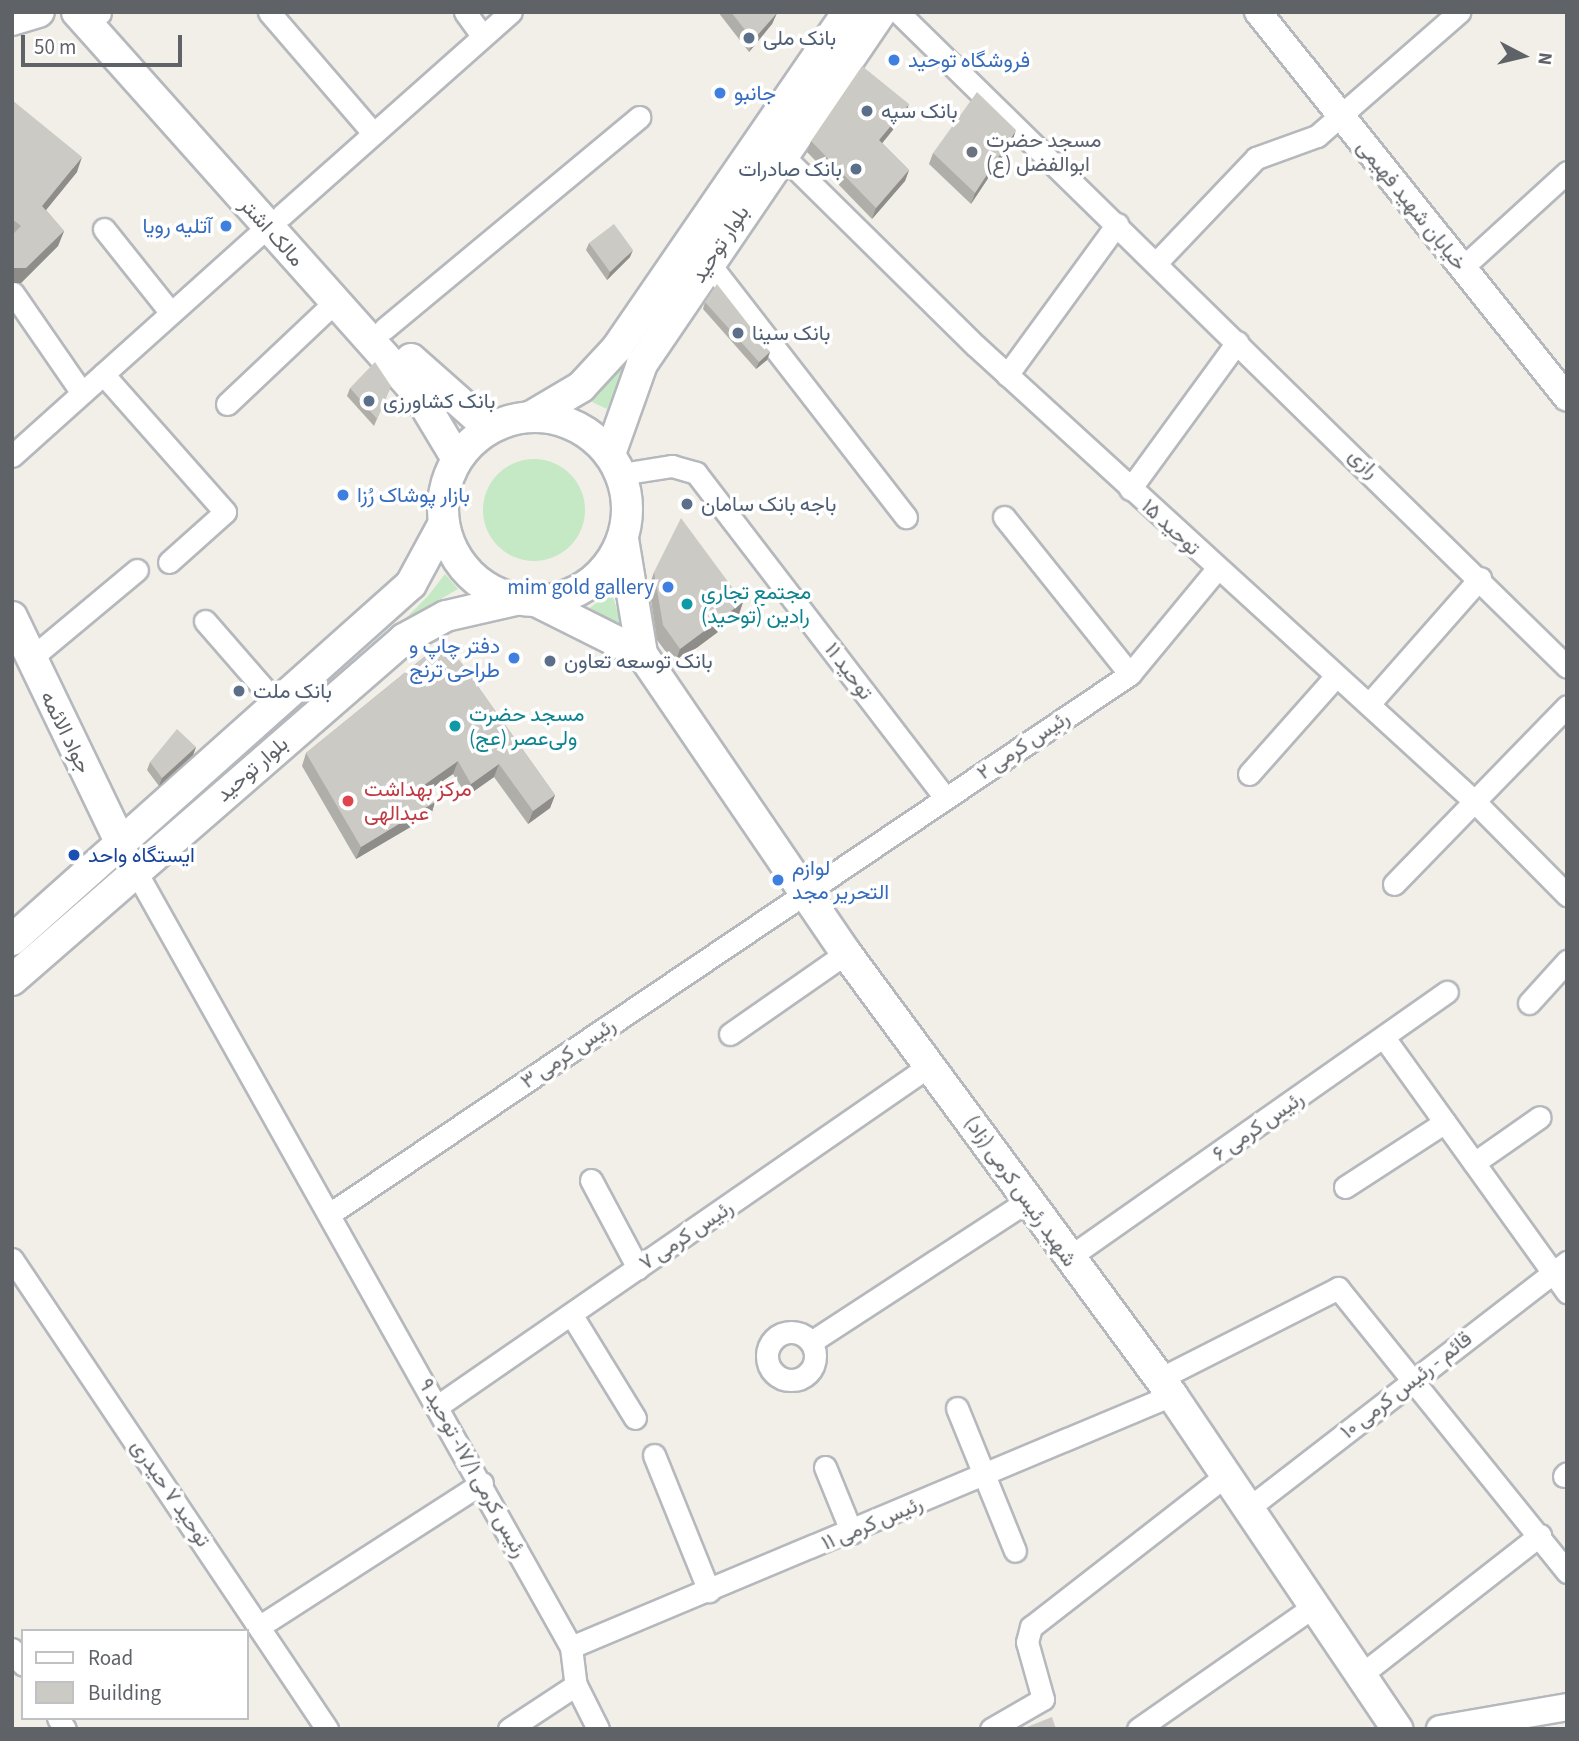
<!DOCTYPE html>
<meta charset="utf-8">
<style>
body{margin:0}
#map{position:relative;width:1579px;height:1741px;overflow:hidden;background:#f1efe8;font-family:"Source Sans 3",Vazirmatn,sans-serif}
div>[style]{position:absolute}
[style*='--x']{left:calc(var(--x)*1px);top:calc(var(--y)*1px);width:calc(var(--w)*1px);rotate:calc(var(--a)*1deg)}
.green>*{inset:0;background:#c5e8c5}
.round{border-radius:50%}
.roads{filter:drop-shadow(2px 0 #b5b8bc) drop-shadow(-2px 0 #b5b8bc) drop-shadow(0 2px #b5b8bc) drop-shadow(0 -2px #b5b8bc)}
.minor>*{height:21px;margin:-10.5px;padding:0 10.5px;transform-origin:10.5px;border-radius:10.5px;background:#fff}
.minor>.ring{margin:-10.5px;padding:0;box-sizing:content-box;background:none;border:21px solid #fff;border-radius:50%}
.tertiary>*{height:26px;margin:-13px;padding:0 13px;transform-origin:13px;border-radius:13px;background:#fff}
.secondary>*{height:30px;margin:-15px;padding:0 15px;transform-origin:15px;border-radius:15px;background:#fff}
.secondary>.ring{margin:-15px;padding:0;box-sizing:content-box;background:none;border:30px solid #fff;border-radius:50%}
.wall>*{inset:0;background:#afaea9}
.shaded-wall>*{inset:0;background:#8f8d8a}
.building>*{inset:0;background:#cccac5}
.dots>*{width:19px;height:19px;translate:-50% -50%;box-sizing:border-box;border:4px solid #fff;border-radius:50%}
span{translate:-50% -50%;white-space:nowrap;text-align:center;line-height:1.15;-webkit-text-stroke:7px #fff;paint-order:stroke}
.service-label{font-size:21px;color:#4e5e75}
.left{translate:0 -50%;text-align:left}
.right{translate:-100% -50%;text-align:right}
.shop-label{font-size:21px;color:#366cbe}
.worship-label{font-size:21px;color:#5b616d}
.street-label{font-size:21px;color:#5f6368}
.culture-label{font-size:21px;color:#0d838f}
.health-label{font-size:21px;color:#be3a42}
.transit-label{font-size:21px;color:#164399}
.frame{position:absolute;inset:0;border:14px solid #5f6368;pointer-events:none}
.legend{position:absolute;left:21px;top:1629px;width:228px;height:91px;box-sizing:border-box;background:#fff;border:2px solid #bfc1c3;margin:0;padding:9px 12px;list-style:none;font-size:21px;color:#5f6368}
.legend li{display:flex;align-items:center;gap:14px;height:35px}
.legend b{width:35px;border:2px solid #bfc1c3}
.north{position:absolute;left:1488px;top:21px;width:70px;height:70px;-webkit-text-stroke:5px #fff;paint-order:stroke;rotate:97deg;font-size:19px;font-weight:700;line-height:28px;text-align:center;color:#5f6368}
.north::after{content:'';display:block;margin:auto;width:24px;height:32px;background:#5f6368;clip-path:polygon(50% 0,100% 100%,50% 72%,0 100%)}
.scale{position:absolute;left:21px;top:35px;width:161px;height:32px;box-sizing:border-box;border:4px solid #5f6368;border-top:0;padding-left:9px;font-size:21px;line-height:24px;white-space:nowrap;color:#5f6368;-webkit-text-stroke:5px #fff;paint-order:stroke}
</style>
<div id="map">
<div class="green">
<div style="clip-path:polygon(629px 358px,607px 409px,592px 402px)"></div>
<div class="round" style="left:483px;top:459px;width:102px;height:102px"></div>
<div style="clip-path:polygon(445px 574px,458px 589px,403px 621px,428px 596px)"></div>
<div style="clip-path:polygon(611px 591px,624px 631px,590px 608px)"></div>
</div>
<div class="roads">
<div class="minor">
<div style="--x:269;--y:12;--w:160;--a:49.3"></div>
<div style="--x:465;--y:12;--w:29;--a:54"></div>
<div style="--x:898;--y:12;--w:936;--a:44.39"></div>
<div style="--x:100;--y:13;--w:1;--a:-90"></div>
<div style="--x:780;--y:153;--w:275;--a:44.6"></div>
<div style="--x:976;--y:346;--w:673;--a:42.41"></div>
<div style="--x:1473;--y:800;--w:134;--a:45.3"></div>
<div style="--x:282;--y:215;--w:306;--a:-41.6"></div>
<div style="--x:104;--y:229;--w:107;--a:51.4"></div>
<div style="--x:708;--y:262;--w:323;--a:52.2"></div>
<div style="--x:1156;--y:263;--w:145;--a:-46.4"></div>
<div style="--x:1256;--y:158;--w:65;--a:-19.8"></div>
<div style="--x:1317;--y:136;--w:189;--a:-41.1"></div>
<div style="--x:1463;--y:267;--w:141;--a:-42.4"></div>
<div style="--x:13;--y:293;--w:121;--a:55.4"></div>
<div style="--x:384;--y:329;--w:332;--a:-39.7"></div>
<div style="--x:103;--y:374;--w:184;--a:48.5"></div>
<div style="--x:225;--y:512;--w:75;--a:138.2"></div>
<div style="--x:1007;--y:375;--w:187;--a:-53.9"></div>
<div style="--x:227;--y:404;--w:149;--a:-43.4"></div>
<div style="--x:12;--y:456;--w:343;--a:-41.9"></div>
<div style="--x:621;--y:474;--w:52;--a:-8.9"></div>
<div style="--x:672;--y:466;--w:25;--a:16"></div>
<div style="--x:696;--y:473;--w:409;--a:52.5"></div>
<div style="--x:1130;--y:489;--w:182;--a:-53.9"></div>
<div style="--x:1004;--y:517;--w:201;--a:51.3"></div>
<div style="--x:205;--y:621;--w:111;--a:49"></div>
<div style="--x:30;--y:659;--w:139;--a:-39.8"></div>
<div style="--x:1369;--y:704;--w:168;--a:-48.6"></div>
<div style="--x:1249;--y:774;--w:131;--a:-48.4"></div>
<div style="--x:135;--y:870;--w:891;--a:60.7"></div>
<div style="--x:571;--y:1647;--w:38;--a:83"></div>
<div style="--x:576;--y:1685;--w:49;--a:63.4"></div>
<div style="--x:1394;--y:884;--w:248;--a:-45.8"></div>
<div style="--x:1529;--y:1003;--w:57;--a:-47.9"></div>
<div style="--x:730;--y:1034;--w:141;--a:-34.9"></div>
<div style="--x:1385;--y:1039;--w:312;--a:54.3"></div>
<div style="--x:1474;--y:1163;--w:80;--a:-34.9"></div>
<div style="--x:591;--y:1180;--w:100;--a:61.9"></div>
<div style="--x:1345;--y:1187;--w:119;--a:-33"></div>
<div style="--x:331;--y:1213;--w:964;--a:-34"></div>
<div style="--x:1130;--y:674;--w:135;--a:-50.4"></div>
<div style="--x:1068;--y:1258;--w:463;--a:-35.1"></div>
<div style="--x:12;--y:1259;--w:566;--a:56.17"></div>
<div style="--x:571;--y:1314;--w:122;--a:58.4"></div>
<div class="ring" style="left:767px;top:1332px;width:27px;height:27px"></div>
<div style="--x:811;--y:1342;--w:258;--a:-33.1"></div>
<div style="--x:1159;--y:1379;--w:201;--a:-26.9"></div>
<div style="--x:1338;--y:1288;--w:365;--a:51.1"></div>
<div style="--x:439;--y:1405;--w:599;--a:-34.67"></div>
<div style="--x:957;--y:1408;--w:154;--a:67.9"></div>
<div style="--x:654;--y:1455;--w:147;--a:68"></div>
<div style="--x:825;--y:1467;--w:71;--a:67.8"></div>
<div style="--x:1564;--y:1476;--w:4;--a:-45"></div>
<div style="--x:1246;--y:1510;--w:406;--a:-37.7"></div>
<div style="--x:260;--y:1626;--w:264;--a:-32.8"></div>
<div style="--x:571;--y:1647;--w:652;--a:-22.75"></div>
<div style="--x:12;--y:1649;--w:19;--a:55"></div>
<div style="--x:1362;--y:1674;--w:226;--a:-38"></div>
<div style="--x:58;--y:1718;--w:13;--a:58"></div>
<div style="--x:509;--y:1729;--w:80;--a:-33.3"></div>
<div style="--x:991;--y:1729;--w:60;--a:-30"></div>
<div style="--x:1043;--y:1699;--w:59;--a:-105.7"></div>
<div style="--x:1027;--y:1642;--w:16;--a:-75"></div>
<div style="--x:1031;--y:1627;--w:244;--a:-37.9"></div>
<div style="--x:1138;--y:1729;--w:213;--a:-34.9"></div>
</div>
<div class="tertiary">
<div style="--x:1258;--y:12;--w:494;--a:51.3"></div>
<div style="--x:1440;--y:1729;--w:129;--a:-9.8"></div>
</div>
<div class="secondary">
<div style="--x:77;--y:12;--w:512;--a:48.25"></div>
<div style="--x:418;--y:394;--w:76;--a:59"></div>
<div style="--x:12;--y:20;--w:28;--a:-17"></div>
<div style="--x:411;--y:359;--w:104;--a:41.5"></div>
<div style="--x:532;--y:416;--w:57;--a:-30.6"></div>
<div style="--x:581;--y:387;--w:53;--a:-47.3"></div>
<div style="--x:617;--y:348;--w:408;--a:-55.5"></div>
<div class="ring" style="left:443px;top:417px;width:154px;height:154px"></div>
<div style="--x:610;--y:454;--w:96;--a:-70.4"></div>
<div style="--x:642;--y:364;--w:425;--a:-55.8"></div>
<div style="--x:623;--y:539;--w:117;--a:80.6"></div>
<div style="--x:642;--y:654;--w:362;--a:55.7"></div>
<div style="--x:846;--y:953;--w:549;--a:53.59"></div>
<div style="--x:1172;--y:1395;--w:403;--a:56"></div>
<div style="--x:538;--y:602;--w:116;--a:26.6"></div>
<div style="--x:12;--y:617;--w:254;--a:64.3"></div>
<div style="--x:12;--y:940;--w:535;--a:-41.74"></div>
<div style="--x:411;--y:584;--w:69;--a:-61.6"></div>
<div style="--x:12;--y:980;--w:520;--a:-41.02"></div>
<div style="--x:404;--y:639;--w:48;--a:-28.7"></div>
<div style="--x:446;--y:616;--w:72;--a:-12.9"></div>
</div>
</div>
<div class="wall">
<div style="clip-path:polygon(718px 12px,776px 12px,777px 13px,772px 24px,749px 52px)"></div>
<div style="clip-path:polygon(12px 100px,77px 172px,46px 210px,64px 231px,58px 246px,21px 283px,12px 283px)"></div>
<div style="clip-path:polygon(905px 115px,882px 143px,909px 170px,905px 181px,872px 219px,807px 152px,811px 141px)"></div>
<div style="clip-path:polygon(1012px 142px,971px 204px,929px 164px,933px 153px)"></div>
<div style="clip-path:polygon(589px 243px,630px 257px,607px 280px,586px 250px)"></div>
<div style="clip-path:polygon(705px 302px,770px 352px,767px 360px,756px 369px,703px 309px)"></div>
<div style="clip-path:polygon(391px 386px,374px 426px,347px 396px,350px 388px)"></div>
<div style="clip-path:polygon(654px 572px,743px 602px,738px 617px,675px 664px,657px 640px,649px 587px)"></div>
<div style="clip-path:polygon(445px 640px,555px 795px,550px 808px,528px 824px,494px 777px,467px 796px,453px 774px,428px 791px,435px 802px,431px 815px,356px 859px,302px 766px,306px 753px)"></div>
<div style="clip-path:polygon(196px 747px,193px 755px,159px 786px,147px 770px,150px 762px)"></div>
</div>
<div class="shaded-wall">
<div style="clip-path:polygon(777px 13px,772px 24px,749px 52px,753px 40px)"></div>
<div style="clip-path:polygon(909px 104px,905px 115px,875px 152px,879px 140px)"></div>
<div style="clip-path:polygon(1016px 130px,1012px 142px,971px 204px,975px 193px)"></div>
<div style="clip-path:polygon(82px 157px,77px 172px,37px 221px,42px 206px)"></div>
<div style="clip-path:polygon(909px 170px,905px 181px,872px 219px,876px 208px)"></div>
<div style="clip-path:polygon(64px 231px,58px 246px,21px 283px,12px 283px,12px 268px)"></div>
<div style="clip-path:polygon(633px 250px,630px 257px,607px 280px,610px 272px)"></div>
<div style="clip-path:polygon(770px 352px,767px 360px,756px 369px,759px 362px)"></div>
<div style="clip-path:polygon(743px 602px,738px 617px,675px 664px,680px 649px)"></div>
<div style="clip-path:polygon(196px 747px,193px 755px,159px 786px,162px 778px)"></div>
<div style="clip-path:polygon(458px 761px,453px 774px,419px 797px,424px 785px)"></div>
<div style="clip-path:polygon(499px 764px,494px 777px,467px 796px,471px 784px)"></div>
<div style="clip-path:polygon(555px 795px,550px 808px,528px 824px,533px 811px)"></div>
<div style="clip-path:polygon(435px 802px,431px 815px,356px 859px,361px 847px)"></div>
</div>
<div class="building">
<div style="clip-path:polygon(731px 12px,776px 12px,777px 13px,753px 40px)"></div>
<div style="clip-path:polygon(862px 66px,909px 104px,879px 140px,909px 170px,876px 208px,811px 141px)"></div>
<div style="clip-path:polygon(977px 92px,1016px 130px,975px 193px,933px 153px)"></div>
<div style="clip-path:polygon(12px 100px,82px 157px,42px 206px,64px 231px,26px 268px,12px 268px,12px 235px,21px 226px,12px 219px)"></div>
<div style="clip-path:polygon(614px 224px,633px 250px,610px 272px,589px 243px)"></div>
<div style="clip-path:polygon(717px 284px,770px 352px,759px 362px,705px 302px)"></div>
<div style="clip-path:polygon(375px 362px,391px 386px,377px 419px,350px 388px)"></div>
<div style="clip-path:polygon(681px 518px,743px 602px,680px 649px,663px 625px,654px 572px)"></div>
<div style="clip-path:polygon(445px 640px,555px 795px,533px 811px,499px 764px,471px 784px,458px 761px,424px 785px,435px 802px,361px 847px,306px 753px)"></div>
<div style="clip-path:polygon(177px 729px,196px 747px,162px 778px,150px 762px)"></div>
<div style="clip-path:polygon(1052px 1717px,1056px 1729px,1022px 1729px)"></div>
</div>
<div class="dots">
<div style="left:749px;top:38px;background:#5c6f8a"></div>
<div style="left:894px;top:60px;background:#3f7fe0"></div>
<div style="left:720px;top:93px;background:#3f7fe0"></div>
<div style="left:867px;top:111px;background:#5c6f8a"></div>
<div style="left:972px;top:152px;background:#6b7280"></div>
<div style="left:856px;top:169px;background:#5c6f8a"></div>
<div style="left:226px;top:226px;background:#3f7fe0"></div>
<div style="left:738px;top:333px;background:#5c6f8a"></div>
<div style="left:369px;top:401px;background:#5c6f8a"></div>
<div style="left:343px;top:495px;background:#3f7fe0"></div>
<div style="left:687px;top:504px;background:#5c6f8a"></div>
<div style="left:668px;top:587px;background:#3f7fe0"></div>
<div style="left:687px;top:604px;background:#0f9aa8"></div>
<div style="left:514px;top:658px;background:#3f7fe0"></div>
<div style="left:550px;top:661px;background:#5c6f8a"></div>
<div style="left:239px;top:691px;background:#5c6f8a"></div>
<div style="left:455px;top:726px;background:#0f9aa8"></div>
<div style="left:348px;top:801px;background:#e0444e"></div>
<div style="left:74px;top:855px;background:#1a4fb4"></div>
<div style="left:778px;top:880px;background:#3f7fe0"></div>
</div>
<div class="service-label">
<span class="left" style="left:763px;top:38px">بانک ملی</span>
<span class="left" style="left:881px;top:111px">بانک سپه</span>
<span class="right" style="left:842px;top:169px">بانک صادرات</span>
<span class="left" style="left:752px;top:333px">بانک سینا</span>
<span class="left" style="left:383px;top:401px">بانک کشاورزی</span>
<span class="left" style="left:701px;top:504px">باجه بانک سامان</span>
<span class="left" style="left:564px;top:661px">بانک توسعه تعاون</span>
<span class="left" style="left:253px;top:691px">بانک ملت</span>
</div>
<div class="shop-label">
<span class="left" style="left:908px;top:60px">فروشگاه توحید</span>
<span class="left" style="left:734px;top:93px">جانبو</span>
<span class="right" style="left:212px;top:226px">آتلیه رویا</span>
<span class="left" style="left:357px;top:495px">بازار پوشاک رُزا</span>
<span class="right" style="left:654px;top:587px">mim gold gallery</span>
<span class="right" style="left:500px;top:658px">دفتر چاپ و<br>طراحی ترنج</span>
<span class="left" style="left:792px;top:880px">لوازم<br>التحریر مجد</span>
</div>
<div class="worship-label">
<span class="left" style="left:986px;top:152px">مسجد حضرت<br>ابوالفضل (ع)</span>
</div>
<div class="street-label">
<span style="left:1412px;top:205px;rotate:51deg">خیابان شهید فهیمی</span>
<span style="left:272px;top:232px;rotate:48deg">مالک اشتر</span>
<span style="left:720px;top:244px;rotate:-57deg">بلوار توحید</span>
<span style="left:1364px;top:463px;rotate:44deg">رازی</span>
<span style="left:1171px;top:527px;rotate:43deg">توحید ۱۵</span>
<span style="left:849px;top:671px;rotate:53deg">توحید ۱۱</span>
<span style="left:66px;top:732px;rotate:64deg">جواد الائمه</span>
<span style="left:1023px;top:745px;rotate:-34deg">رئیس کرمی ۲</span>
<span style="left:252px;top:769px;rotate:-41deg">بلوار توحید</span>
<span style="left:568px;top:1053px;rotate:-34deg">رئیس کرمی ۳</span>
<span style="left:1258px;top:1126px;rotate:-35deg">رئیس کرمی ۶</span>
<span style="left:1021px;top:1191px;rotate:55deg">شهید رئیس کرمی (زاد)</span>
<span style="left:686px;top:1235px;rotate:-34deg">رئیس کرمی ۷</span>
<span style="left:1406px;top:1385px;rotate:-38deg">قائم - رئیس کرمی ۱۰</span>
<span style="left:473px;top:1468px;rotate:61deg">رئیس کرمی ۱۷/۱- توحید ۹</span>
<span style="left:171px;top:1493px;rotate:56deg">توحید ۷ حیدری</span>
<span style="left:872px;top:1523px;rotate:-23deg">رئیس کرمی ۱۱</span>
</div>
<div class="culture-label">
<span class="left" style="left:701px;top:604px">مجتمع تجاری<br>رادین (توحید)</span>
<span class="left" style="left:469px;top:726px">مسجد حضرت<br>ولی‌عصر (عج)</span>
</div>
<div class="health-label">
<span class="left" style="left:364px;top:801px">مرکز بهداشت<br>عبدالهی</span>
</div>
<div class="transit-label">
<span class="left" style="left:88px;top:855px">ایستگاه واحد</span>
</div>
<div class="frame"></div>
<ul class="legend">
<li><b style="height:9px;background:#fff"></b>Road</li>
<li><b style="height:19px;background:#cccac5"></b>Building</li>
</ul>
<div class="north">N</div>
<div class="scale">50 m</div>
</div>
